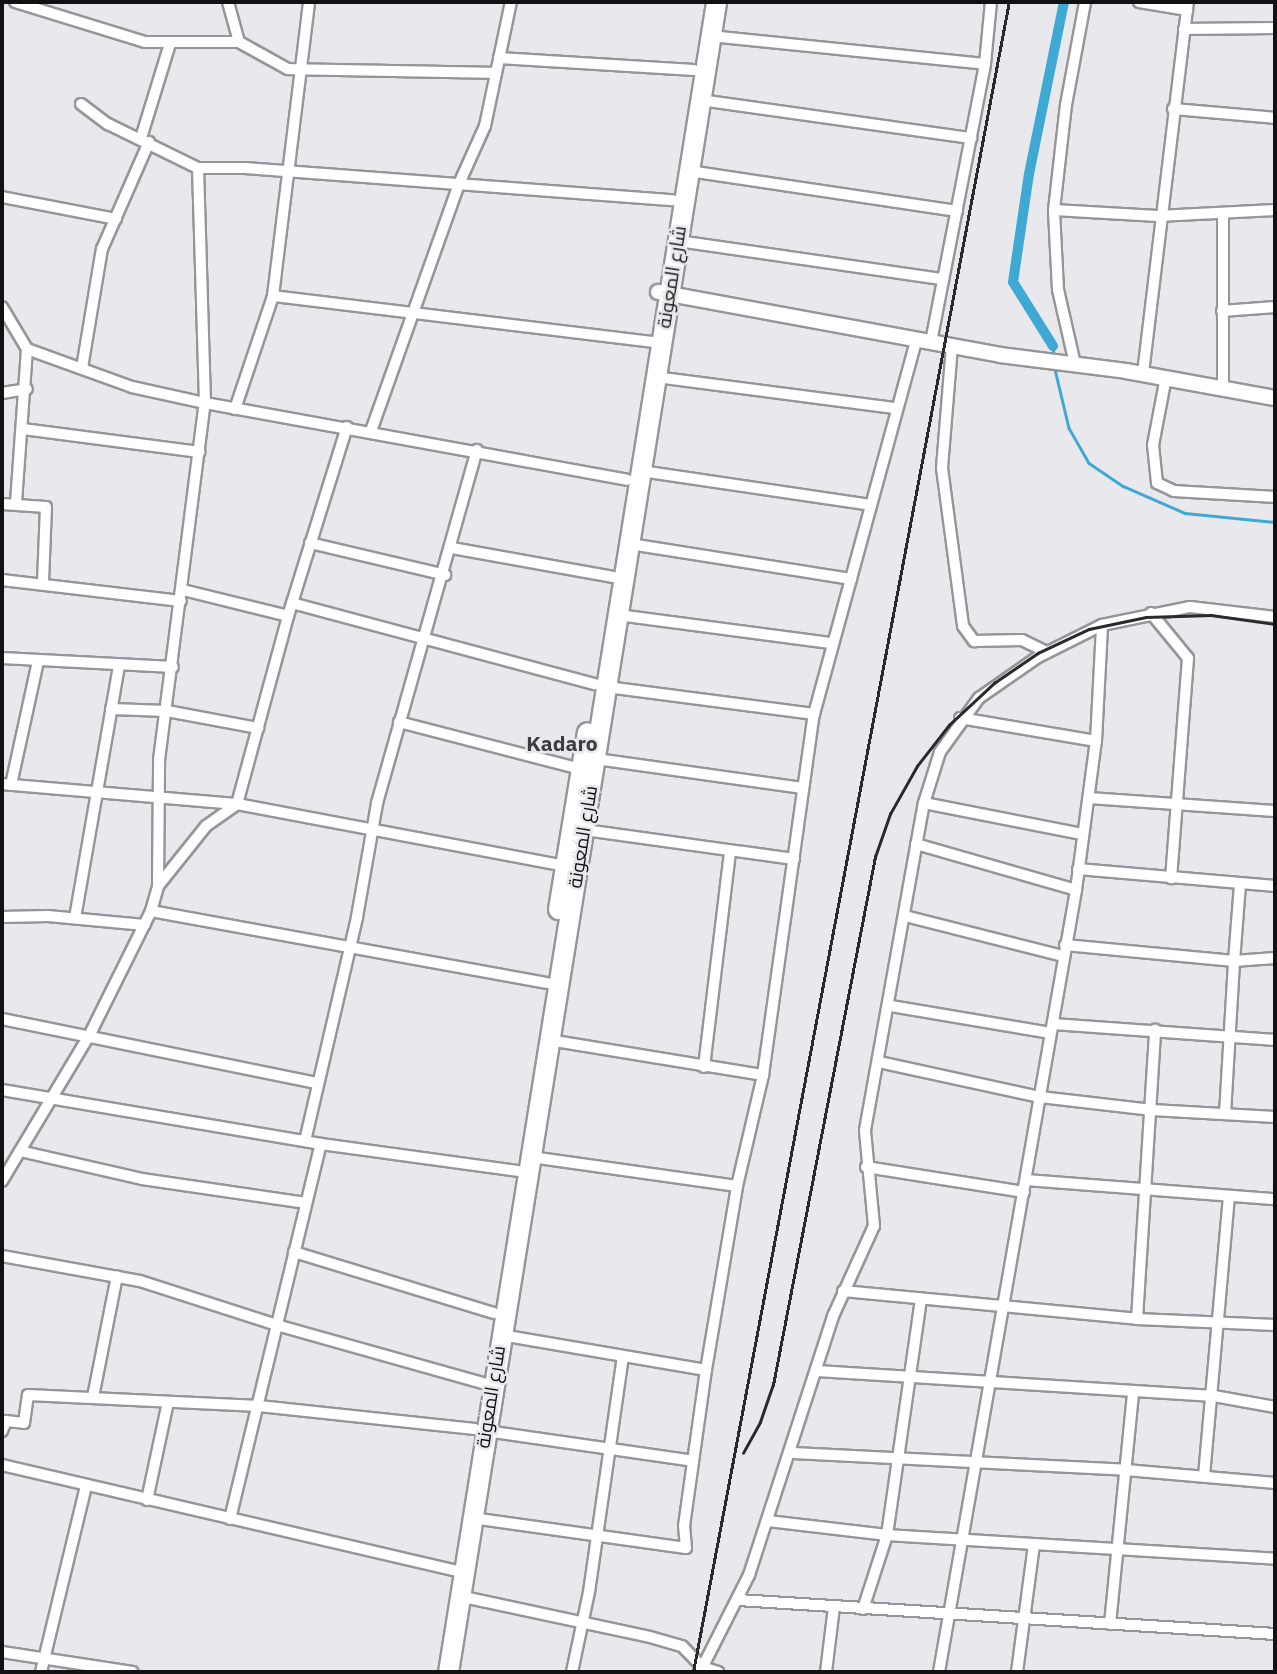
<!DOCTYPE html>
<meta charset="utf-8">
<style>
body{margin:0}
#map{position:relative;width:1277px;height:1674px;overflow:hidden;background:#e9e8ec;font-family:"IBM Plex Sans",Cairo,sans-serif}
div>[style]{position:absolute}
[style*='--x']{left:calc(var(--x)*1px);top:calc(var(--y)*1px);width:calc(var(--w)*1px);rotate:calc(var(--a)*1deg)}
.stream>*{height:2.5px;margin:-1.25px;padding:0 1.25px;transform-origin:1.25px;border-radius:1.25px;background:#3fa9d4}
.canal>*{height:10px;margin:-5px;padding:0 5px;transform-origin:5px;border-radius:5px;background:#3fa9d4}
.roads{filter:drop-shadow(2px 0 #969599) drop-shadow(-2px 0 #969599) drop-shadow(0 2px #969599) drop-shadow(0 -2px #969599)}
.street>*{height:10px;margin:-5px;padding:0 5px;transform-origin:5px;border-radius:5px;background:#fff}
.secondary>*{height:14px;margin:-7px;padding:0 7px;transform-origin:7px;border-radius:7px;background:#fff}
.highway>*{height:19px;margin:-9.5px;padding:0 9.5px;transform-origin:9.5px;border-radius:9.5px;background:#fff}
.rail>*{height:2.5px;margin:-1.25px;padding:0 1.25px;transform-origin:1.25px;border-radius:1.25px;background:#2a292b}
span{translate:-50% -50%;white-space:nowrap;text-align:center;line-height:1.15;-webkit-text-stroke:5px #e9e8ec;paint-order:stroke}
.street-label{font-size:19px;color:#111012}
.neighbourhood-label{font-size:21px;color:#3d3c40;font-weight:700}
.frame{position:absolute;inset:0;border:4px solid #111012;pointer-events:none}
</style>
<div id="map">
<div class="stream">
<div style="--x:1053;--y:346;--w:9;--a:84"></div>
<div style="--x:1054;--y:365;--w:65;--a:76.6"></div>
<div style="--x:1069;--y:428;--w:40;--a:60.3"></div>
<div style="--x:1089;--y:463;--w:41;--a:34.1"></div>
<div style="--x:1123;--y:486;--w:68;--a:23.5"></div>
<div style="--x:1185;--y:513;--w:90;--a:5.7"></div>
</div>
<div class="canal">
<div style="--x:1053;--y:346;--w:75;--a:-122"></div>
<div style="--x:1013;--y:282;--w:109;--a:-81.6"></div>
<div style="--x:1029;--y:174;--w:176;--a:-78.5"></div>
</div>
<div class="roads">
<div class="street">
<div style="--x:15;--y:2;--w:136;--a:17.1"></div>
<div style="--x:145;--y:42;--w:94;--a:0"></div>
<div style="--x:239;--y:42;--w:56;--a:28.9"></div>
<div style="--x:288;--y:69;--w:208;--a:1.1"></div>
<div style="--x:228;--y:2;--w:41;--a:74.6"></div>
<div style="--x:1139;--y:2;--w:49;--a:9.5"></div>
<div style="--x:1184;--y:29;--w:91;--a:-0.6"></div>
<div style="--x:710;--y:36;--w:276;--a:5.8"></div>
<div style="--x:499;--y:58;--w:195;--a:3.5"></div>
<div style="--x:700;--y:100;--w:274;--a:8"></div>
<div style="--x:81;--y:104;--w:34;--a:37"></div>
<div style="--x:108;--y:124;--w:100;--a:26.1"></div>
<div style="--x:198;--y:168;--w:47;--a:0"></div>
<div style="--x:245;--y:168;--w:429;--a:4.3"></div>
<div style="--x:1173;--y:109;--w:102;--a:5"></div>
<div style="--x:141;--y:138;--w:98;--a:-72.9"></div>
<div style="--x:689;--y:171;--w:271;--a:8.5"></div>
<div style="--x:2;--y:197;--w:116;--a:10.9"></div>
<div style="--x:1054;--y:210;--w:104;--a:3.3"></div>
<div style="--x:1158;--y:216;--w:117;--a:-2.9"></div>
<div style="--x:678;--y:241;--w:268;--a:8.2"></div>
<div style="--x:273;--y:296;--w:381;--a:6.9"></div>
<div style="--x:2;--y:307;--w:49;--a:59.2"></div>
<div style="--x:27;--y:349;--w:155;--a:94.1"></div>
<div style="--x:1222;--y:311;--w:53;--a:-4.3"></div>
<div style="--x:931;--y:342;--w:283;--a:-79"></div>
<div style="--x:985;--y:64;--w:62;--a:-84.5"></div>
<div style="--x:952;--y:346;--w:122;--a:94.7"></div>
<div style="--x:942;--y:468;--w:159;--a:82.4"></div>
<div style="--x:963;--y:626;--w:19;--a:54"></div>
<div style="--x:974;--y:641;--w:48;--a:-1.2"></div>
<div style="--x:1022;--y:640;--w:28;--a:26"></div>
<div style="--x:27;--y:349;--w:112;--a:19.9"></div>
<div style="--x:132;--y:387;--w:75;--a:12.4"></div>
<div style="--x:205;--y:403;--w:429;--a:10.3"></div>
<div style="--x:1075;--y:364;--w:76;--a:-102.9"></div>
<div style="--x:1058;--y:290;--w:80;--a:-92.9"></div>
<div style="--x:1054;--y:210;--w:106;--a:-83.5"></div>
<div style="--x:1066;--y:105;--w:105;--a:-79.5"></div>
<div style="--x:82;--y:368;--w:121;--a:-80.5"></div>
<div style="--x:102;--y:249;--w:117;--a:-66.3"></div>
<div style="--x:1143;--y:373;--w:374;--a:-83.1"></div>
<div style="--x:656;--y:377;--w:241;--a:7.4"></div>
<div style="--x:1166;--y:377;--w:69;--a:100.8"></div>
<div style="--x:1153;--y:445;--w:38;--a:84"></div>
<div style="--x:1157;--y:483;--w:19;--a:25"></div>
<div style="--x:1174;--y:491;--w:101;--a:3.4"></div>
<div style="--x:1223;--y:387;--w:174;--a:-90"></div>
<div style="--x:2;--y:393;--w:25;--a:-9"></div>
<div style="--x:235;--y:409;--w:119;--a:-71.4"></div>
<div style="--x:273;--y:296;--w:296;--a:-83"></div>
<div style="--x:23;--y:429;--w:178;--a:7.4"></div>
<div style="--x:371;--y:431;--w:260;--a:-70.4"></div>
<div style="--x:458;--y:186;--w:66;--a:-65.8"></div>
<div style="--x:485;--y:126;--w:127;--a:-78.2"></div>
<div style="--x:641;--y:471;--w:232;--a:8.4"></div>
<div style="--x:2;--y:504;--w:44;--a:3.9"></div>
<div style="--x:46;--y:507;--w:75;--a:92.3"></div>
<div style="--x:310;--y:543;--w:139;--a:13.3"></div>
<div style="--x:630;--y:544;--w:224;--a:9"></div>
<div style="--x:452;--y:548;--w:164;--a:10.2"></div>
<div style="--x:2;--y:580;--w:180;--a:6.7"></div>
<div style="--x:183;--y:590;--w:108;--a:13.9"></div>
<div style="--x:292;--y:603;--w:314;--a:15"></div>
<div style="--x:1151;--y:613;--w:58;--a:50.6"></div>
<div style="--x:1188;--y:658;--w:221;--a:94.4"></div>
<div style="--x:618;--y:615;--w:216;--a:7.5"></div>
<div style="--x:2;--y:658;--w:171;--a:3"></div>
<div style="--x:607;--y:687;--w:209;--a:7.4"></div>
<div style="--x:111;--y:709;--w:56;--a:2"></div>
<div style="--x:167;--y:711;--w:93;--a:10.6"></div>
<div style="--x:960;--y:718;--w:138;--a:9.6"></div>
<div style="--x:399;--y:722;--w:188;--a:14.5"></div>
<div style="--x:596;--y:759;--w:209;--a:8"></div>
<div style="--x:2;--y:784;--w:236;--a:4.9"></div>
<div style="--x:237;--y:804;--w:339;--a:10.7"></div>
<div style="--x:11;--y:785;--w:127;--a:-77.7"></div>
<div style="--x:1089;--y:798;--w:186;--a:4"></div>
<div style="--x:924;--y:803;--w:161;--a:11.1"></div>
<div style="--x:585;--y:830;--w:211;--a:7.9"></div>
<div style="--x:916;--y:844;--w:166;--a:16"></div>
<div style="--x:1078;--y:869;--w:198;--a:4.9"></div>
<div style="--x:158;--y:886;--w:77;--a:-51.3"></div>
<div style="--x:206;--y:826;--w:38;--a:-35"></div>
<div style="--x:237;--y:804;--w:195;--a:-74.8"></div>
<div style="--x:288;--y:616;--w:198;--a:-72.7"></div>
<div style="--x:151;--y:911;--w:403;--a:10.3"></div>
<div style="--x:905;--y:916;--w:163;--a:14.2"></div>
<div style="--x:2;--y:917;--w:46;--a:-1.2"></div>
<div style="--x:48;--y:916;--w:97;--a:5.3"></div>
<div style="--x:75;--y:918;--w:257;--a:-80.1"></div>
<div style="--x:1065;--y:945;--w:170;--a:5.4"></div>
<div style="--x:1234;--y:961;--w:77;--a:-85.5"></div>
<div style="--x:891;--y:1006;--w:162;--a:9.6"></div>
<div style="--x:2;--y:1019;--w:321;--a:11.5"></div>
<div style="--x:1053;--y:1024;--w:223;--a:4.1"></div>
<div style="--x:549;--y:1040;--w:217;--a:9.3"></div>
<div style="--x:879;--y:1062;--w:165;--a:12.3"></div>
<div style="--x:1040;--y:1097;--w:113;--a:6.6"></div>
<div style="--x:1152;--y:1110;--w:123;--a:3.3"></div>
<div style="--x:704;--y:1067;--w:218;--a:-83.1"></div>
<div style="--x:2;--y:1090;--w:324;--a:9.6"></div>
<div style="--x:321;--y:1144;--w:198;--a:7.8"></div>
<div style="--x:1225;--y:1114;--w:153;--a:-86.6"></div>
<div style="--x:1234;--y:961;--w:41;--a:-4.2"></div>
<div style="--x:305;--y:1141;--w:230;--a:-76.9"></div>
<div style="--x:357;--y:917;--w:116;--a:-80"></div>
<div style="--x:377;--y:803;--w:367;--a:-74.2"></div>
<div style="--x:20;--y:1151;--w:125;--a:12.9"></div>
<div style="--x:142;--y:1179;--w:166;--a:8.3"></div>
<div style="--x:531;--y:1157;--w:208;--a:8"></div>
<div style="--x:866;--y:1167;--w:160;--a:9"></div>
<div style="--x:1026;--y:1180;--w:250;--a:4.4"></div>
<div style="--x:2;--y:1181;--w:171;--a:-59.1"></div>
<div style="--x:90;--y:1034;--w:137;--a:-63.6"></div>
<div style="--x:151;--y:911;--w:26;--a:-74"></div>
<div style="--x:158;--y:886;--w:126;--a:-89.5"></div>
<div style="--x:159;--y:760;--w:360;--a:-82.7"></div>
<div style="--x:205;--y:403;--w:235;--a:-91.7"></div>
<div style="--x:294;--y:1252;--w:209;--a:17"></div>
<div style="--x:2;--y:1256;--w:140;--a:10.3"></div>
<div style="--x:140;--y:1281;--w:147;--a:17.8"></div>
<div style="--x:280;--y:1326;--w:211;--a:15.7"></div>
<div style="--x:843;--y:1291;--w:295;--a:5.4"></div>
<div style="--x:1137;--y:1319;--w:138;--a:2.5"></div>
<div style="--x:1137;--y:1319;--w:290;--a:-86.4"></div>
<div style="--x:501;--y:1335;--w:208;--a:9.7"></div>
<div style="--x:817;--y:1371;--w:398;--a:3.6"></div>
<div style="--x:1214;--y:1396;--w:62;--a:10.2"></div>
<div style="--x:93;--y:1397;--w:123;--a:-78.8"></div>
<div style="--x:2;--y:1431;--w:11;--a:-68"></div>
<div style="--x:6;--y:1421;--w:18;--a:6"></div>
<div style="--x:24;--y:1423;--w:28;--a:-82"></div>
<div style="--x:28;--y:1395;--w:231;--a:2.7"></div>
<div style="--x:259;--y:1406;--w:217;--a:6.1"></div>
<div style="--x:486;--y:1431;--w:209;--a:8.2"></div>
<div style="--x:793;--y:1453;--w:333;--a:2.9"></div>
<div style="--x:1126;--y:1470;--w:150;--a:5"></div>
<div style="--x:2;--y:1465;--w:473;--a:13.1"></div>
<div style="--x:1204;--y:1476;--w:281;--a:-84.9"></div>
<div style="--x:147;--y:1500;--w:100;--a:-77.9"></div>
<div style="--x:472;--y:1518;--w:216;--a:8"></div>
<div style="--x:686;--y:1548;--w:22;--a:-95"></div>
<div style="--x:684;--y:1526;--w:158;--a:-82"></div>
<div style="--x:706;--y:1370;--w:187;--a:-80.4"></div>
<div style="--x:737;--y:1186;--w:114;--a:-76.8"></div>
<div style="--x:763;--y:1075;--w:365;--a:-82"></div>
<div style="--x:814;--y:714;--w:388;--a:-74.7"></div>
<div style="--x:230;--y:1519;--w:386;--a:-76.4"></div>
<div style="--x:768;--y:1521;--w:120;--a:6.7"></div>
<div style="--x:887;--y:1535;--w:389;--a:3.5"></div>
<div style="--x:459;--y:1596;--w:195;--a:12.1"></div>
<div style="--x:650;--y:1637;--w:33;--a:16"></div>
<div style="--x:682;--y:1646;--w:29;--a:46"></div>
<div style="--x:702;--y:1667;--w:17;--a:17"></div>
<div style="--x:738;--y:1600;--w:538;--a:3.62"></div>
<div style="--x:863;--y:1609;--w:78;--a:-72"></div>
<div style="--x:887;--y:1535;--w:237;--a:-81.8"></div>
<div style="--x:1110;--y:1624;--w:233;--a:-84.3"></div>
<div style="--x:2;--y:1652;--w:132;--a:8.7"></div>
<div style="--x:41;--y:1672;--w:191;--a:-76.4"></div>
<div style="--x:572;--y:1672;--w:82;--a:-78"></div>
<div style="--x:589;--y:1592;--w:237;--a:-81.8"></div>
<div style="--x:700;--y:1672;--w:109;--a:-63.2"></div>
<div style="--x:749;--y:1575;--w:274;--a:-72"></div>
<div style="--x:834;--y:1314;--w:97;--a:-65.6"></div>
<div style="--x:874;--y:1226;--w:96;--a:-95.4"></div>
<div style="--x:865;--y:1130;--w:332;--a:-79.8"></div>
<div style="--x:924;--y:803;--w:53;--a:-72.6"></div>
<div style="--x:940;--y:752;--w:67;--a:-54.2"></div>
<div style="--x:979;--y:698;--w:72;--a:-34.8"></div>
<div style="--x:1038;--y:657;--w:72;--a:-26.6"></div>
<div style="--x:1102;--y:625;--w:90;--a:-11.6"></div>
<div style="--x:1190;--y:607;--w:86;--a:6.7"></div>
<div style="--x:826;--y:1672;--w:65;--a:-83"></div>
<div style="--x:939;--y:1672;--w:794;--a:-80.06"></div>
<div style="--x:1076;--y:890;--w:150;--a:-82.4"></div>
<div style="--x:1096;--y:741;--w:116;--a:-87"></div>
<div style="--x:1017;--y:1672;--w:128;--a:-82.4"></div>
</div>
<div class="secondary">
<div style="--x:658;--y:292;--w:348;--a:10.4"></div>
<div style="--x:1000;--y:355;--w:127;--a:7.2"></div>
<div style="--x:1126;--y:371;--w:151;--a:10.3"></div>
</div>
<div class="highway">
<div style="--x:558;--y:909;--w:179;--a:-80.7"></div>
<div style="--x:448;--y:1672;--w:1691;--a:-80.88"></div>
</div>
</div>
<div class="rail">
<div style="--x:743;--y:1453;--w:35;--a:-61"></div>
<div style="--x:760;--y:1422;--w:39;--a:-71"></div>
<div style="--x:773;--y:1385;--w:538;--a:-79.07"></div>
<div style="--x:875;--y:857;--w:46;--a:-70.8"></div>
<div style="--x:890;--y:814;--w:55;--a:-60.6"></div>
<div style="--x:917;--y:766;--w:52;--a:-52"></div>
<div style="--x:949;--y:725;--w:62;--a:-43"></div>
<div style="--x:994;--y:683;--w:53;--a:-34.3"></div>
<div style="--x:1038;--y:653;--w:56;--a:-25.2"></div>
<div style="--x:1089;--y:629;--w:58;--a:-11.9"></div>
<div style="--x:1146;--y:617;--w:65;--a:-1.8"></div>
<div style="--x:1211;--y:615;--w:65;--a:8"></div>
<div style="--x:693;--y:1672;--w:1700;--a:-79.29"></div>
</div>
<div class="street-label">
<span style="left:672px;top:277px;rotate:-81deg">شارع المعونة</span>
<span style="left:583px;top:837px;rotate:-81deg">شارع المعونة</span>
<span style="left:491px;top:1397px;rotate:-81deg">شارع المعونة</span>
</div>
<div class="neighbourhood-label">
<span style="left:562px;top:743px">Kadaro</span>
</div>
<div class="frame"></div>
</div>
